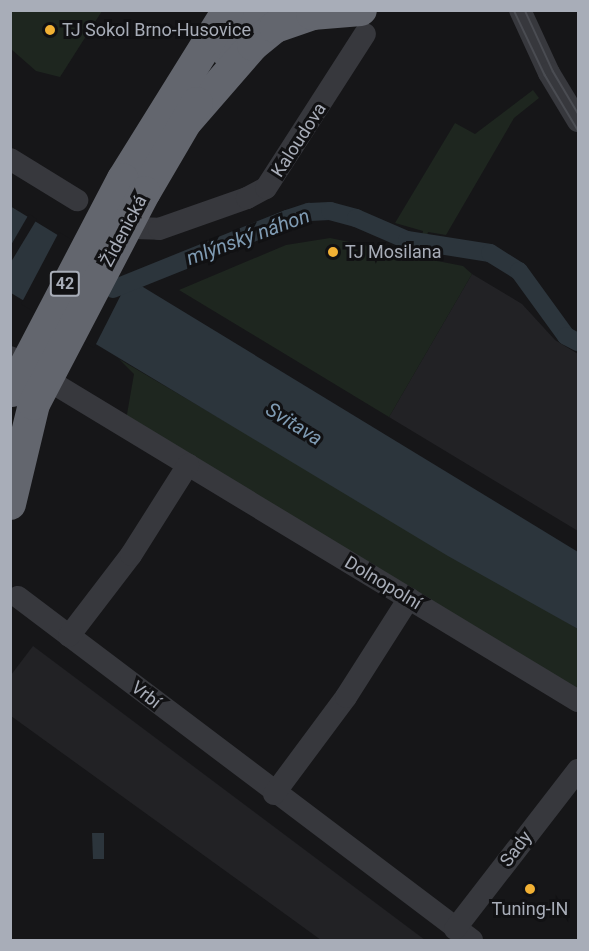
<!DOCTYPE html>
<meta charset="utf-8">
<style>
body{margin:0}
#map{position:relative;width:589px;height:951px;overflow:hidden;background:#161618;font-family:Roboto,sans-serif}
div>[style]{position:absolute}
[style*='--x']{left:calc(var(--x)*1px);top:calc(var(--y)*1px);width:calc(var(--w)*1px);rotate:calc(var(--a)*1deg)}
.built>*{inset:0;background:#222225}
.green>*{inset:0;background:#1e261f}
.water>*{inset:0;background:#2c353c}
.pier>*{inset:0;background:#161618}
.canal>*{height:18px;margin:-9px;padding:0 9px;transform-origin:9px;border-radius:9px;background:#2c353c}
.minor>*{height:22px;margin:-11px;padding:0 11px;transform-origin:11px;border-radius:11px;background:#37383d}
.highway>*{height:32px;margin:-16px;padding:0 16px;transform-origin:16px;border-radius:16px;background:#63666e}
.tram>*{height:1.5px;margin:-0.75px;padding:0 0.75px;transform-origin:0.75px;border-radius:0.75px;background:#4a4c52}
.highway-bridge>*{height:32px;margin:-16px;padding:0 16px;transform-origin:16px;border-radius:16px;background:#63666e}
.dots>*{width:16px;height:16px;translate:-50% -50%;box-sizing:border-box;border:3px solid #111113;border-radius:50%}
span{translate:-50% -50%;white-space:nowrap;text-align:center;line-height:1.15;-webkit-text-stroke:6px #111113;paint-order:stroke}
.shield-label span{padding:2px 4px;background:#111113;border:2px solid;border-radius:4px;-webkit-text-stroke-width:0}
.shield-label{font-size:16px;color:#a8adb8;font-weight:700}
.poi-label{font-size:18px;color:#a8adb8}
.left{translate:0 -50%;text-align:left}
.street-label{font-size:18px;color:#a8adb8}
.water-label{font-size:20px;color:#7f9bb3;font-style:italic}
.frame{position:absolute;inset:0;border:12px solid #a8adb8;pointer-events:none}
</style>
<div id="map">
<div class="built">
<div style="clip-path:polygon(472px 274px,522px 304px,555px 340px,578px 354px,578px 531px,389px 417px)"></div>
<div style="clip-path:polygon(33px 646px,425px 940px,321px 940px,11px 716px,11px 675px)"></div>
</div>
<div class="green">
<div style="clip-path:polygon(10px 11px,11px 10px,102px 11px,60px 77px,36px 71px,11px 49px)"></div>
<div style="clip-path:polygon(533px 90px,539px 98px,514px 118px,446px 235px,428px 232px,422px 258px,463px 266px,472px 274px,389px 417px,179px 290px,286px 245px,330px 238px,418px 256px,423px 231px,395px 223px,455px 123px,475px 134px)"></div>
<div style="clip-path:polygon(119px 359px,578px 629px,578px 694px,126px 420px,134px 374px)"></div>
</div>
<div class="water">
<div style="clip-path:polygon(10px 206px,578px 552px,578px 629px,448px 556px,11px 293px)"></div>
<div style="clip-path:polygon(92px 833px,104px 833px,104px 859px,93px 859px)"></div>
</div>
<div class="pier">
<div style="clip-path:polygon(29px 214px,37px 219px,11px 262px,11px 245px)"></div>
<div style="clip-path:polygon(59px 232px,131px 275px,94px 348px,21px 304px)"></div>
</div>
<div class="canal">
<div style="--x:113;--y:289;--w:188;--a:-21.9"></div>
<div style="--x:287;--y:219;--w:23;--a:-18"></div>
<div style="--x:309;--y:212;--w:21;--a:-3"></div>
<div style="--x:330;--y:211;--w:27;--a:15"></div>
<div style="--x:356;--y:218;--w:56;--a:23.3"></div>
<div style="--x:407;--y:240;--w:84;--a:8.9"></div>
<div style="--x:490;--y:253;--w:34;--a:32"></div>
<div style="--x:519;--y:271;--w:80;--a:54.1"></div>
<div style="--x:566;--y:336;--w:13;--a:27"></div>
</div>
<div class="minor">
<div style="--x:520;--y:10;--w:69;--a:65.3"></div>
<div style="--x:549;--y:73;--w:56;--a:58.9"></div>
<div style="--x:10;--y:159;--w:79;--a:31.5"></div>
<div style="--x:135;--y:228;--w:24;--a:2"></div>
<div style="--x:159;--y:229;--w:93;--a:-19.4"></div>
<div style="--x:247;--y:198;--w:21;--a:-28"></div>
<div style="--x:266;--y:188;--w:183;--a:-57.3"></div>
<div style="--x:10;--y:357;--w:664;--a:31.2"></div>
<div style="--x:18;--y:597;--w:569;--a:37.07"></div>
<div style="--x:69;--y:636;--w:102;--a:-52.6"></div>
<div style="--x:131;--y:555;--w:107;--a:-57.7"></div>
<div style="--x:274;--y:794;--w:121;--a:-53.4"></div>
<div style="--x:346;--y:697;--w:117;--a:-57.5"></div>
<div style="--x:455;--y:929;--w:201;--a:-52.3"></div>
</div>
<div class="highway">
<div style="--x:228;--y:53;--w:51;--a:-57.9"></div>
<div style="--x:187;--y:121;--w:101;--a:-49"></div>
<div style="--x:253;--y:45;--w:28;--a:-39"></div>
<div style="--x:275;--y:27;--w:39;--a:-19"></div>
<div style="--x:312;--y:14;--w:49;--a:-4.7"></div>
<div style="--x:123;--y:179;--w:199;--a:-58.1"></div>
<div style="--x:145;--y:192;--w:103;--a:-59.7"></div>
<div style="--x:10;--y:504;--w:103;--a:-76.5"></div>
</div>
<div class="tram">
<div style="--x:514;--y:10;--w:72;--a:64.5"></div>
<div style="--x:545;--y:75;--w:64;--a:59"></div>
<div style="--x:525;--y:10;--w:67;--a:65.3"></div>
<div style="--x:553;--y:71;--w:49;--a:59.2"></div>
</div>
<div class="highway-bridge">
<div style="--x:12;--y:391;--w:239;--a:-62.4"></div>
<div style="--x:34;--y:404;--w:239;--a:-62.4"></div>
</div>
<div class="dots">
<div style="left:50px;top:30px;background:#f2b134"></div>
<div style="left:333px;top:252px;background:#f2b134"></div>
<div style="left:530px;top:889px;background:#f2b134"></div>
</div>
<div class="shield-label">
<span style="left:65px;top:284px">42</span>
</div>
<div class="poi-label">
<span class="left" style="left:62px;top:30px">TJ Sokol Brno-Husovice</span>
<span class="left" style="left:345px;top:252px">TJ Mosilana</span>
<span style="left:530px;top:909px">Tuning-IN</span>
</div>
<div class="street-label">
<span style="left:299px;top:140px;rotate:-57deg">Kaloudova</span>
<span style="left:124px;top:231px;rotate:-62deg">Židenická</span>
<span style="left:383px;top:583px;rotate:31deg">Dolnopolní</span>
<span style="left:146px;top:695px;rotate:38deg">Vrbí</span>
<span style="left:516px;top:849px;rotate:-53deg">Sady</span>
</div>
<div class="water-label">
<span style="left:248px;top:237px;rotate:-20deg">mlýnský náhon</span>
<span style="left:294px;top:424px;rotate:32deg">Svitava</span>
</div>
<div class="frame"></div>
</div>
